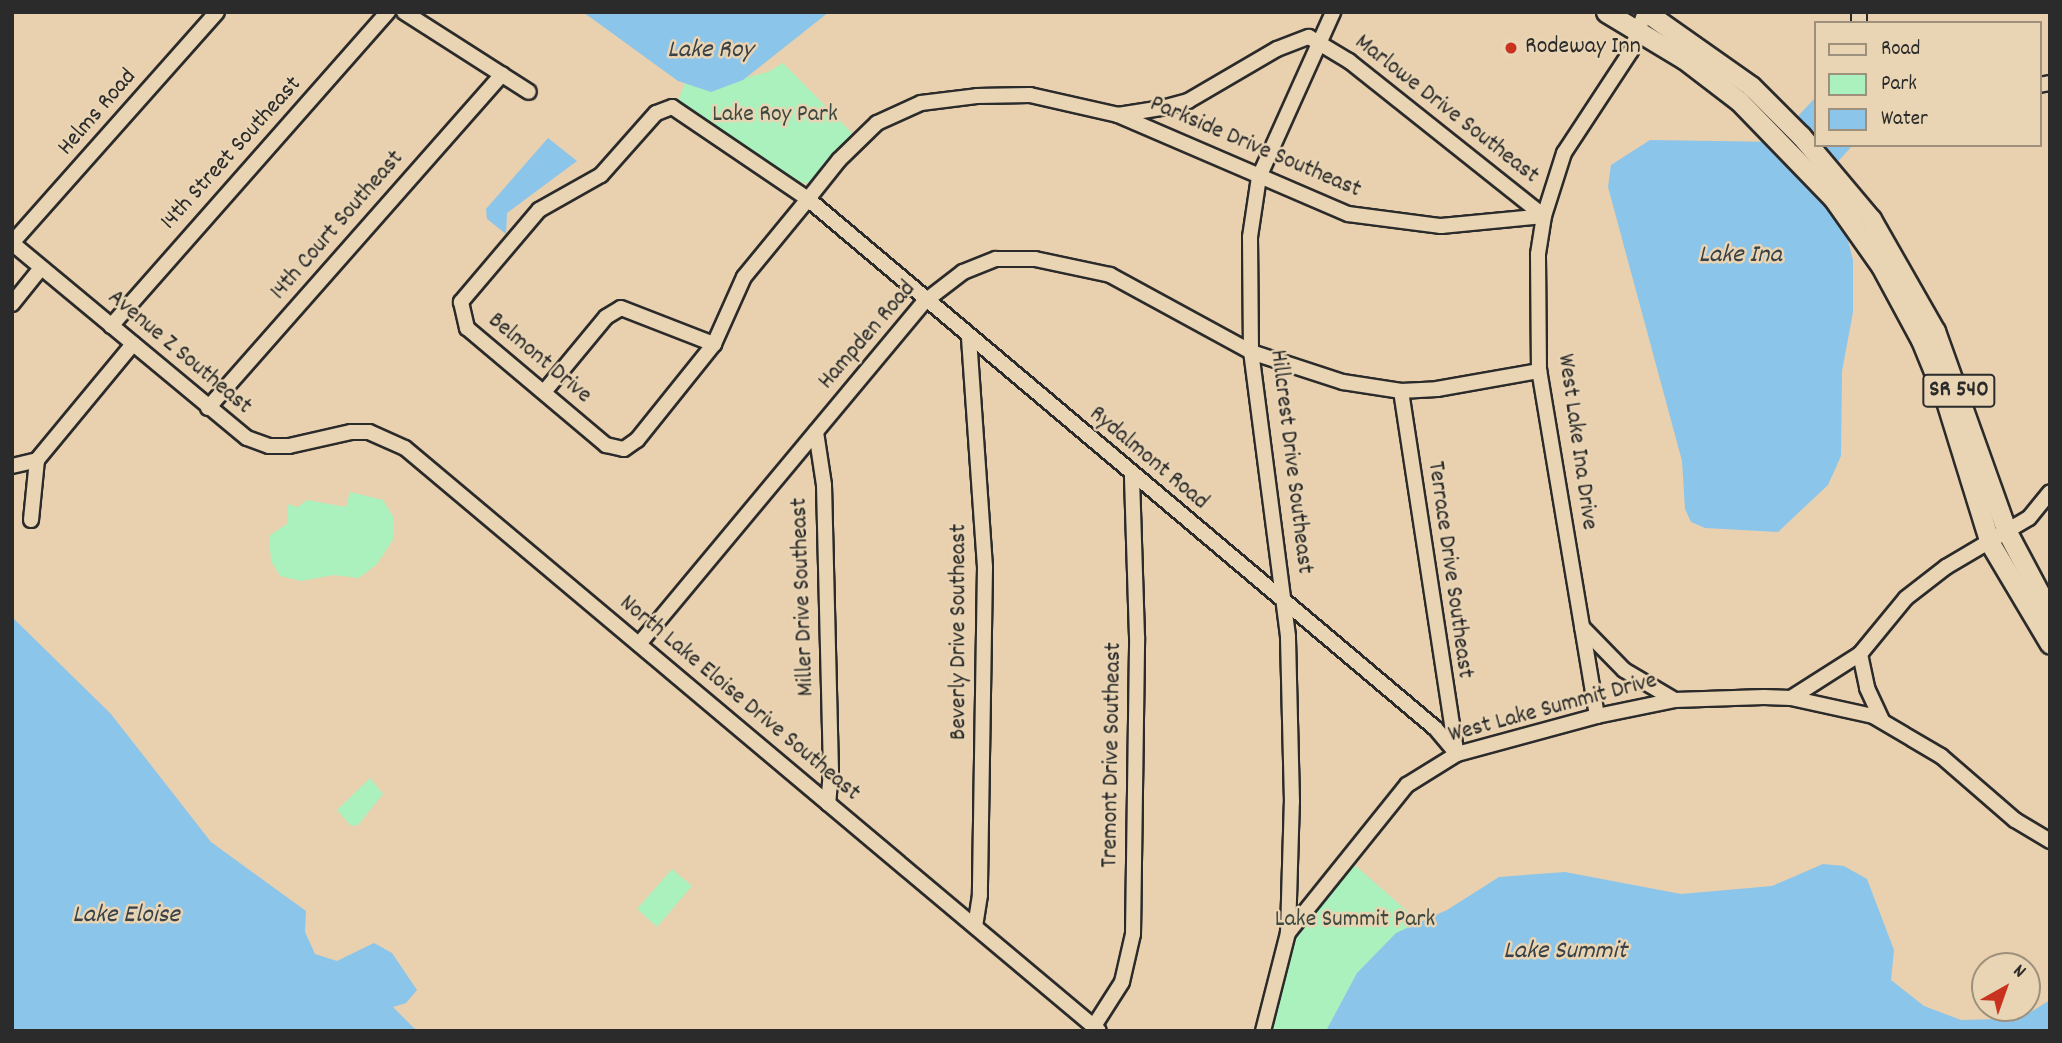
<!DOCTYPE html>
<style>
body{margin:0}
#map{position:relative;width:2062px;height:1043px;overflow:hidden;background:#e9d0ae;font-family:Dekko,sans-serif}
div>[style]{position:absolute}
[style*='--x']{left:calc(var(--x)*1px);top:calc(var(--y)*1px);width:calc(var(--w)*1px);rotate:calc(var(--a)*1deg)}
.green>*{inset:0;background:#aaf1be}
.water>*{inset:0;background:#8bc5ea}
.roads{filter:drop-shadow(2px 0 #2b2b2b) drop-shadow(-2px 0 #2b2b2b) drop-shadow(0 2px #2b2b2b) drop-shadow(0 -2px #2b2b2b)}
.minor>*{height:14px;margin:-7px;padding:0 7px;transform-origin:7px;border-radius:7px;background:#e9d4b3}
.major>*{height:19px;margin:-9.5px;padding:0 9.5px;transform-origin:9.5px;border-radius:9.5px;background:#e9d4b3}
.dots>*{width:19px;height:19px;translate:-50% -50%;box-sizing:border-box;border:4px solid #e9d4b3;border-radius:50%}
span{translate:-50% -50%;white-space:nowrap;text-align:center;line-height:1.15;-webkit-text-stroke:5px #e9d4b3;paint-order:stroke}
.shield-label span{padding:2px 5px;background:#e9d4b3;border:2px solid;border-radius:5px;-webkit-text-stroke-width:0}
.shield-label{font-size:23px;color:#2b2b2b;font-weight:700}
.poi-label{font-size:24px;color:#2b2b2b}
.left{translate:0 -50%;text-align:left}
.street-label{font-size:24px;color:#2b2b2b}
.park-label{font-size:24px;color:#3e4941}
.water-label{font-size:26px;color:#394248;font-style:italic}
.frame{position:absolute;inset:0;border:14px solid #2b2b2b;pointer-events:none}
.legend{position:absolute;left:1814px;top:21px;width:228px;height:126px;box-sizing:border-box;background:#e9d4b3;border:2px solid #9d907d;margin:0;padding:9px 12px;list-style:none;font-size:21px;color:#2b2b2b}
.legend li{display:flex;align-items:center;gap:14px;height:35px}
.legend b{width:35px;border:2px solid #9d907d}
.north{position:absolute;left:1971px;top:952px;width:70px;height:70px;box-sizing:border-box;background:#e9d4b3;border:2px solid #9d907d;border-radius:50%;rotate:40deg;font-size:19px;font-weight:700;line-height:28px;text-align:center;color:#2b2b2b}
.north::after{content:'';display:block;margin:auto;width:24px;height:32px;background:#c8321e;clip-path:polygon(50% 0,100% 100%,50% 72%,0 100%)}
</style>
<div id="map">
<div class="green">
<div style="clip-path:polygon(783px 63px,854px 135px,813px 183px,803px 183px,730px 141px,677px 103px,690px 71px,741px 79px,768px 72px)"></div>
<div style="clip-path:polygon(350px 492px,383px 500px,394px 518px,394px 538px,377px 564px,359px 578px,334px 575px,301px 581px,280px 576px,271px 561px,269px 536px,288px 523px,287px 504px,298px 507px,307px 500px,346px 507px)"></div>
<div style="clip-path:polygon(370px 778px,383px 794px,358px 825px,351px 826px,337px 810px)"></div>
<div style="clip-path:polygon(1349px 860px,1423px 925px,1331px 1031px,1268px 1031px,1295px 931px)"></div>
<div style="clip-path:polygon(672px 869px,692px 886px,657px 927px,637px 909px)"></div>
</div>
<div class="water">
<div style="clip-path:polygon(583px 12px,829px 12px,743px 80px,711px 92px,678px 81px)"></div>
<div style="clip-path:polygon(1815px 98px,1815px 145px,1853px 145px,1830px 170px,1853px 260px,1853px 312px,1842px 371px,1841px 456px,1828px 485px,1778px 532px,1705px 528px,1691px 522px,1685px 509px,1682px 461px,1608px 187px,1611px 165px,1650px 140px,1781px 142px,1792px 137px,1799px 115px)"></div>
<div style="clip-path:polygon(548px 138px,577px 161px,507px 213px,506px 234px,487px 219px,486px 209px)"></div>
<div style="clip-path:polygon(12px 617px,111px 714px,211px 842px,306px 911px,305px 932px,315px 954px,337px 961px,374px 943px,392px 953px,417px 990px,406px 1003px,393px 1007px,417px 1031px,12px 1031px)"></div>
<div style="clip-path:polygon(1823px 864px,1844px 866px,1867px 879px,1894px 950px,1891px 980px,1924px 1006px,1961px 1020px,2000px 1019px,2029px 1013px,2050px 1000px,2050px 1031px,1326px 1031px,1357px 973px,1396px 933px,1447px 910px,1499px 877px,1565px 872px,1681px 894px,1772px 886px)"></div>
</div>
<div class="roads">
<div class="minor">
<div style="--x:217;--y:12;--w:309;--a:131.6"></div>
<div style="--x:12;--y:243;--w:305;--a:39.7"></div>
<div style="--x:247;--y:438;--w:23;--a:20"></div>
<div style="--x:269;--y:446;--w:20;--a:0"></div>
<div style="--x:289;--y:446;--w:64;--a:-12.7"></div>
<div style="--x:351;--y:432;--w:18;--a:0"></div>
<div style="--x:369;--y:432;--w:39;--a:24"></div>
<div style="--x:405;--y:448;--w:906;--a:40.03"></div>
<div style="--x:404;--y:12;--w:148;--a:32.6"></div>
<div style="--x:1859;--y:23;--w:11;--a:-90"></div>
<div style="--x:2039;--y:85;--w:11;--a:-10"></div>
<div style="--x:1118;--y:115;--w:250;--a:23.3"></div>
<div style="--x:1348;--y:214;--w:94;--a:7.4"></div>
<div style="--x:1441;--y:226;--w:103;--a:-5.5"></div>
<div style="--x:12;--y:304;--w:46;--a:-51.1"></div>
<div style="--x:111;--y:326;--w:419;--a:-48.6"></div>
<div style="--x:969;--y:338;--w:230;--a:86"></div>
<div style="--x:985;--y:567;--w:328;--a:90.9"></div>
<div style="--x:980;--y:895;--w:32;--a:99"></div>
<div style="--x:1401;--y:391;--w:362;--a:81.3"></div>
<div style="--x:544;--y:392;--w:97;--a:-50.4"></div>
<div style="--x:606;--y:317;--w:17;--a:-31"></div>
<div style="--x:621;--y:308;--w:100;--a:21.2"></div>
<div style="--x:208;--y:408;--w:445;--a:-48.6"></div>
<div style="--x:816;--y:432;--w:54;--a:81.4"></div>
<div style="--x:824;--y:485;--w:286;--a:88.6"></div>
<div style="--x:831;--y:771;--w:33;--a:95"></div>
<div style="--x:12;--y:466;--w:26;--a:-13"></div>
<div style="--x:37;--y:460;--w:151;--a:-50.4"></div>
<div style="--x:31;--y:520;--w:60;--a:-84.3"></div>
<div style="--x:1582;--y:627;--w:60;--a:45.7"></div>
<div style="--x:1624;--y:670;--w:59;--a:30.5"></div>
<div style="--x:639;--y:644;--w:445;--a:-50.2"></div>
<div style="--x:924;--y:302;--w:49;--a:-37.6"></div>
<div style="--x:963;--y:272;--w:35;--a:-22"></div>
<div style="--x:996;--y:259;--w:39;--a:0"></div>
<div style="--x:1035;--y:259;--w:77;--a:12"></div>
<div style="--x:1110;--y:275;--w:161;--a:28.6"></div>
<div style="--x:1251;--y:352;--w:97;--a:18.1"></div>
<div style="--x:1343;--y:382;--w:59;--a:8.8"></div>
<div style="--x:1401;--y:391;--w:36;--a:-3"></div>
<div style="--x:1437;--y:389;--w:104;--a:-10"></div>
<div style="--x:1860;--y:654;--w:35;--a:78"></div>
<div style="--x:1867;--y:688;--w:35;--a:65"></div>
<div style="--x:1791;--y:698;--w:82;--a:-32.5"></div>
<div style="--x:1860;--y:654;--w:72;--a:-50.6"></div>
<div style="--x:1906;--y:598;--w:51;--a:-37.8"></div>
<div style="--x:1946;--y:567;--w:96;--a:-30.6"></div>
<div style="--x:2029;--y:518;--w:33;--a:-51"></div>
<div style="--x:1597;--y:716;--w:350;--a:-99.5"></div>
<div style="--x:1539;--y:371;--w:117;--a:-90.5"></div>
<div style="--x:1538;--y:254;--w:38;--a:-81"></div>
<div style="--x:1544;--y:216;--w:66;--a:-72.4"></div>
<div style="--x:1564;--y:153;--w:122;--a:-56.7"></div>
<div style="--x:1631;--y:51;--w:41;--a:-70.3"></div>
<div style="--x:1457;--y:754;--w:34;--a:-130"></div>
<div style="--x:1435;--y:728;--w:820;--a:-139.85"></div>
<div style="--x:808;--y:199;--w:164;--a:-145.9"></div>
<div style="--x:672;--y:107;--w:17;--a:159"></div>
<div style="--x:656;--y:113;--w:83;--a:131.6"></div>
<div style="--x:601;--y:175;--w:71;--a:150.6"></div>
<div style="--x:539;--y:210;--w:121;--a:130.3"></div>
<div style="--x:461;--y:302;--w:27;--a:77"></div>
<div style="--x:467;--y:328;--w:182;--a:40.1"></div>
<div style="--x:606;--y:445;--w:18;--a:13"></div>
<div style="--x:624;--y:449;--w:16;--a:-35"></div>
<div style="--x:637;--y:440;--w:123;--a:-51.3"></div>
<div style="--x:714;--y:344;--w:73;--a:-65.9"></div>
<div style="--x:744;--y:277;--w:101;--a:-50.6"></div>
<div style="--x:808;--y:199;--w:50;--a:-51.5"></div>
<div style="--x:839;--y:160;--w:53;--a:-44.2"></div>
<div style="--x:877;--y:123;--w:48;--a:-24.4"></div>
<div style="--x:921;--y:103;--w:56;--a:-7.1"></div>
<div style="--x:977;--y:96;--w:53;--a:-1.1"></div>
<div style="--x:1030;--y:95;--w:90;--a:12.8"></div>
<div style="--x:1118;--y:115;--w:45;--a:-9"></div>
<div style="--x:1162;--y:108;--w:27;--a:-15"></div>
<div style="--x:1188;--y:101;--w:103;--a:-30.3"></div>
<div style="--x:1277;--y:49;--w:34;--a:-21"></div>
<div style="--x:1309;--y:37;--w:47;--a:31"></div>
<div style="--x:1349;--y:61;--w:249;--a:38.5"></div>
<div style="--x:1288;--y:933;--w:131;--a:-88.3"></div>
<div style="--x:1292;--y:802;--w:166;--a:-91.4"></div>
<div style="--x:1288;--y:636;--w:286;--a:-97.4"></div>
<div style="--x:1251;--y:352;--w:115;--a:-90.5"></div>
<div style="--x:1250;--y:237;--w:61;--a:-81.5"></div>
<div style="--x:1259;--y:177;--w:181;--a:-65.8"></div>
<div style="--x:1094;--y:1026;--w:52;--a:-57.5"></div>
<div style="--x:1122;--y:982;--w:49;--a:-77.1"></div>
<div style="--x:1133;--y:934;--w:297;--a:-89.2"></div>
<div style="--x:1137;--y:637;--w:162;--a:-91.8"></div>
<div style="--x:1263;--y:1031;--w:101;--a:-75.7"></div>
<div style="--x:1288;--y:933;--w:190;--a:-51.2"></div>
<div style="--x:1407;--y:785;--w:59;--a:-31.8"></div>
<div style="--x:1457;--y:754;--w:145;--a:-15.2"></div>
<div style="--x:1597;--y:716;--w:80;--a:-11.6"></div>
<div style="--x:1675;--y:700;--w:89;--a:-1.9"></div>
<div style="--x:1764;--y:697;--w:27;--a:2"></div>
<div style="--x:1791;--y:698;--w:84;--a:12.4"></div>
<div style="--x:1873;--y:716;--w:79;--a:30.5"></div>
<div style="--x:1941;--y:756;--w:98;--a:40.9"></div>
<div style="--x:2015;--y:820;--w:41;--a:31"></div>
</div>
<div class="major">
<div style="--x:1606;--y:12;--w:91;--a:31.1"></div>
<div style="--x:1684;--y:59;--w:69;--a:37.4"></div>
<div style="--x:1739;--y:101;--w:135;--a:45.9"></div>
<div style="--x:1833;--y:198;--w:83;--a:54.8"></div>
<div style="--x:1881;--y:266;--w:84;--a:61.6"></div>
<div style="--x:1921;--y:340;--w:66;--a:67.7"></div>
<div style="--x:1946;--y:401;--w:149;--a:72.8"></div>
<div style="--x:1990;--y:543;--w:117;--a:59.3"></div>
<div style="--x:1646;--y:12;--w:128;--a:35.2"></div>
<div style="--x:1751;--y:86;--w:71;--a:45"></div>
<div style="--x:1801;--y:136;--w:109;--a:49.9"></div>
<div style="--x:1871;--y:219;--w:129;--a:60.3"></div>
<div style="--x:1935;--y:331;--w:214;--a:70.3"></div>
<div style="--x:2007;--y:532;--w:92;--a:62"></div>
</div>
</div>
<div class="dots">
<div style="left:1511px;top:48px;background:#c8321e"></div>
</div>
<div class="shield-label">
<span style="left:1959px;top:391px">SR 540</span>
</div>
<div class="poi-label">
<span class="left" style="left:1525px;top:48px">Rodeway Inn</span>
</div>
<div class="street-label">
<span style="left:1446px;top:110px;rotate:38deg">Marlowe Drive Southeast</span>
<span style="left:98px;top:113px;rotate:-49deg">Helms Road</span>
<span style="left:1255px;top:148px;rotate:23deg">Parkside Drive Southeast</span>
<span style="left:232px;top:154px;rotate:-48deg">14th Street Southeast</span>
<span style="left:338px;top:226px;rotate:-49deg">14th Court Southeast</span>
<span style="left:868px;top:336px;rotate:-49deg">Hampden Road</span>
<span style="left:179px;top:353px;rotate:40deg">Avenue Z Southeast</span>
<span style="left:539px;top:359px;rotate:40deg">Belmont Drive</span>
<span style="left:1576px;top:442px;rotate:82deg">West Lake Ina Drive</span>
<span style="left:1148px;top:459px;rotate:40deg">Rydalmont Road</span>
<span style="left:1290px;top:462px;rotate:83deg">Hillcrest Drive Southeast</span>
<span style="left:1449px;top:570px;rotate:82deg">Terrace Drive Southeast</span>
<span style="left:804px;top:597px;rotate:-92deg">Miller Drive Southeast</span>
<span style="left:960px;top:632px;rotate:-90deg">Beverly Drive Southeast</span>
<span style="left:739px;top:699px;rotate:40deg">North Lake Eloise Drive Southeast</span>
<span style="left:1553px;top:709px;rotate:-15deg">West Lake Summit Drive</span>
<span style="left:1113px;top:755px;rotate:-89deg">Tremont Drive Southeast</span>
</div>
<div class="park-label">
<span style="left:775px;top:116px">Lake Roy Park</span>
<span style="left:1355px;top:921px">Lake Summit Park</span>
</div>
<div class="water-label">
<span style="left:710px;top:51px">Lake Roy</span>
<span style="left:1740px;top:256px">Lake Ina</span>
<span style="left:126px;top:916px">Lake Eloise</span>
<span style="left:1565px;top:952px">Lake Summit</span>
</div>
<div class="frame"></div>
<ul class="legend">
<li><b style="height:9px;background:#e9d4b3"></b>Road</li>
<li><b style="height:19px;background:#aaf1be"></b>Park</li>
<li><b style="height:19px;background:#8bc5ea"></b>Water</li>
</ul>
<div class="north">N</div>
</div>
